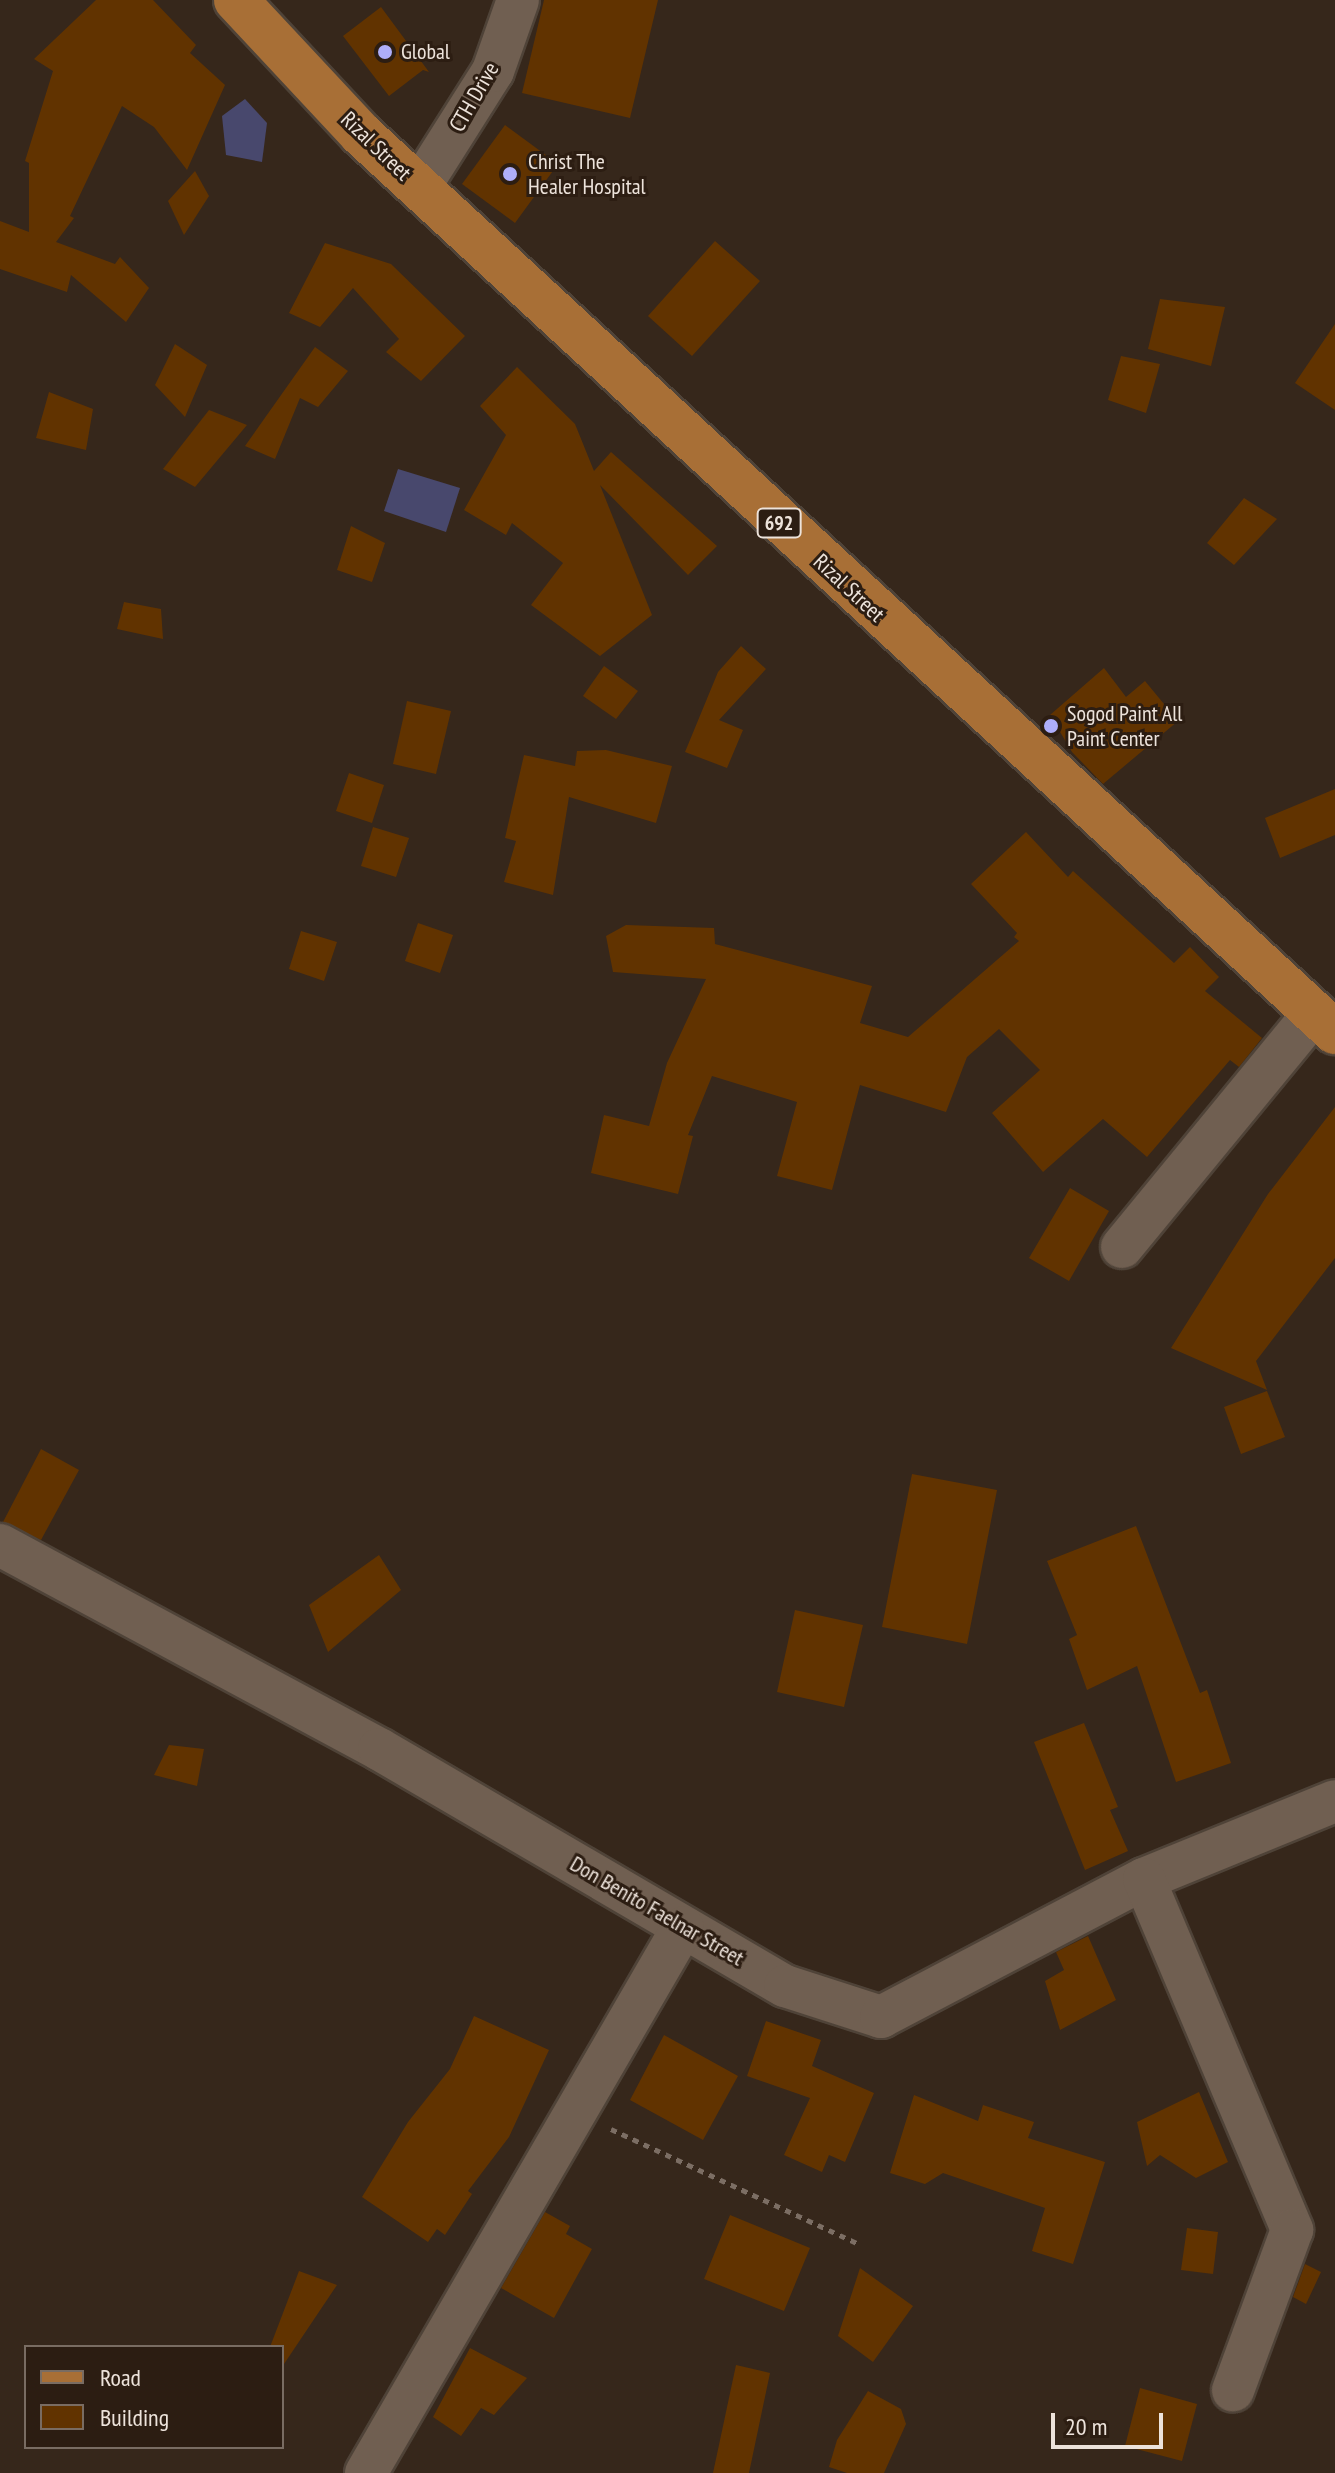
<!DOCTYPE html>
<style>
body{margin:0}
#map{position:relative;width:1335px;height:2473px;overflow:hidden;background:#36271b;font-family:"PT Sans Narrow",sans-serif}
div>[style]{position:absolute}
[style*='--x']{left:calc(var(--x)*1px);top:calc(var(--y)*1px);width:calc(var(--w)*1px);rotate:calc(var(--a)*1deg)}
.green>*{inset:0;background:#48486d}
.building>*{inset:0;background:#613300}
.path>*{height:5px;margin-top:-2.5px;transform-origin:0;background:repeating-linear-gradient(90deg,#7c6e64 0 6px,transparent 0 12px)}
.roads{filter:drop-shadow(2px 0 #4f4338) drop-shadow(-2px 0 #4f4338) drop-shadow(0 2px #4f4338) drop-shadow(0 -2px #4f4338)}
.minor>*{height:42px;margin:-21px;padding:0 21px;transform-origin:21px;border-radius:21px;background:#705f51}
.major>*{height:44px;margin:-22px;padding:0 22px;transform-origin:22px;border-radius:22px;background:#a86f36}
.dots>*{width:22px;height:22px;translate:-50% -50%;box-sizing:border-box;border:4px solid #2c1d12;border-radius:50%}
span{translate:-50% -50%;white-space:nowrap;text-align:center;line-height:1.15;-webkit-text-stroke:6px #2c1d12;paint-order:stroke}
.shield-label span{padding:2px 6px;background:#2c1d12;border:2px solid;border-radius:6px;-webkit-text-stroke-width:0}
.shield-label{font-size:20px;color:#ede3db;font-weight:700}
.poi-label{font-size:22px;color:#ede3db}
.left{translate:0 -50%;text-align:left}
.street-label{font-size:22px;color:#ede3db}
.legend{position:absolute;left:24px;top:2345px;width:260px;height:104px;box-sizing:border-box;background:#2c1d12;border:2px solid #796c62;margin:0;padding:10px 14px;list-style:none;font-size:24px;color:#ede3db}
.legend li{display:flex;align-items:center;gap:16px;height:40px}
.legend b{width:40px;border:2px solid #796c62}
.scale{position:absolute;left:1051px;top:2413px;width:112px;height:36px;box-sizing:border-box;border:4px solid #ede3db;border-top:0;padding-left:10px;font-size:24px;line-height:28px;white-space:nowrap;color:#ede3db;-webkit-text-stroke:6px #2c1d12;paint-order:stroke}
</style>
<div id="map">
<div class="green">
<div style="clip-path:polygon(245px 99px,267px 123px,262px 162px,226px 155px,222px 116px)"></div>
<div style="clip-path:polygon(398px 469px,460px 488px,446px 532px,384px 511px)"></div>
</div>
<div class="building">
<div style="clip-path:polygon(96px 0,153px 0,196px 45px,190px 53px,225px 85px,187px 170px,154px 127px,122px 106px,70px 216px,74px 218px,56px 242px,115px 264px,120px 257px,149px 288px,126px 322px,71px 275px,67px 292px,0 269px,0 221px,29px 232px,29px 163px,25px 161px,53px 71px,34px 59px)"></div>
<div style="clip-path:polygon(544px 0,658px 0,630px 118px,522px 93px)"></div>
<div style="clip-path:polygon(381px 7px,429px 72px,423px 70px,389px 96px,343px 36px)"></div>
<div style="clip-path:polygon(505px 125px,558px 164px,515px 223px,462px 184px)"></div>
<div style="clip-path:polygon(195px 171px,209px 196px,184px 235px,168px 201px)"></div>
<div style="clip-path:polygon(715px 241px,760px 281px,692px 356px,648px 316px)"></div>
<div style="clip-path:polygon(325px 243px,391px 264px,465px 336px,421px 381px,386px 352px,399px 339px,353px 288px,320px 327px,289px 313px)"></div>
<div style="clip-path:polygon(1160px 299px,1225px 307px,1211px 366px,1148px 349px)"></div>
<div style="clip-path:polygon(1335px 324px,1335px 410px,1295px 383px)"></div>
<div style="clip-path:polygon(175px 344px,207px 365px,185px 417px,155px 385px)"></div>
<div style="clip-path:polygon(315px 347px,348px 371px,318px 407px,300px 398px,275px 459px,245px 446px)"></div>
<div style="clip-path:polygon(1121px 356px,1160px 364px,1146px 413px,1108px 400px)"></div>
<div style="clip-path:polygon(517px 367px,575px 424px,594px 471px,611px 452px,717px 546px,688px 575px,600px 485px,652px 615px,600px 656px,531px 605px,563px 563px,512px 523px,506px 535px,464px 510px,506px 435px,480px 406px)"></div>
<div style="clip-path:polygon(49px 392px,93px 409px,86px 450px,36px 438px)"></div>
<div style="clip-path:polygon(209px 410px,247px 425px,195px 487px,163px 469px)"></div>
<div style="clip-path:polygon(1244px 498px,1277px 519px,1234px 565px,1207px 543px)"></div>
<div style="clip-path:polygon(351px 526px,385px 543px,372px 582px,337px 570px)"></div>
<div style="clip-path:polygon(124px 602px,161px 609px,163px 639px,117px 629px)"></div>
<div style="clip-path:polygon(741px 646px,766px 669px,719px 720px,743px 730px,727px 768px,685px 752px,718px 672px)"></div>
<div style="clip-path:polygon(604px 666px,638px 691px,616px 719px,583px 696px)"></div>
<div style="clip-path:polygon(1104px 668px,1126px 697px,1145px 681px,1178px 721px,1103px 784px,1072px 752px,1050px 715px)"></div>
<div style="clip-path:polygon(407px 701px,451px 711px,436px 774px,393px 764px)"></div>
<div style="clip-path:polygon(606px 750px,672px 766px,656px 823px,569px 797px,553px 895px,504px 882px,516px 841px,505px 838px,524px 755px,575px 766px,577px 751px)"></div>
<div style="clip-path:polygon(349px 773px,384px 785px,372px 823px,336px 811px)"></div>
<div style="clip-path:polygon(1335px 789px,1335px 835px,1280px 858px,1265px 818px)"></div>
<div style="clip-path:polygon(373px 827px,409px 838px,396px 877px,361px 866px)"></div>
<div style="clip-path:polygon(1026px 832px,1068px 877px,1073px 871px,1174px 963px,1190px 947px,1219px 977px,1205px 991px,1262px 1038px,1239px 1067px,1230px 1060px,1147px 1157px,1103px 1119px,1043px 1172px,992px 1113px,1040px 1070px,999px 1029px,967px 1057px,946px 1112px,860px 1085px,832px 1190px,777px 1176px,797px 1102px,712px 1076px,688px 1135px,693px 1136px,678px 1194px,591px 1173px,604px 1115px,649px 1126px,667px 1063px,706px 979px,613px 972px,606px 936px,626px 925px,714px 928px,715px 944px,872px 986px,860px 1023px,908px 1037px,1019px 941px,1014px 937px,1017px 933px,971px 884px)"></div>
<div style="clip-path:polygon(418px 923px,453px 935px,440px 973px,405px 961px)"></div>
<div style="clip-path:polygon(301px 931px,337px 942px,324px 981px,289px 969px)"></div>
<div style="clip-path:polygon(1335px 1107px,1335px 1258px,1256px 1361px,1267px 1390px,1171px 1348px,1268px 1194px)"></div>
<div style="clip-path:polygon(1070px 1188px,1109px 1211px,1069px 1281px,1029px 1258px)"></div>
<div style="clip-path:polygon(1267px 1391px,1285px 1437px,1241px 1454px,1224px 1407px)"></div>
<div style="clip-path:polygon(41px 1449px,79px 1470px,41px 1540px,3px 1522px)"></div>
<div style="clip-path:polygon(912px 1474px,997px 1490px,967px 1644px,882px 1627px)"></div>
<div style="clip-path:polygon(1136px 1526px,1200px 1693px,1207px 1690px,1231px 1763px,1176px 1782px,1137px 1666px,1087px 1690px,1069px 1639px,1077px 1635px,1047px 1561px)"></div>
<div style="clip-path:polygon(379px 1555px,401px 1590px,328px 1652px,309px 1605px)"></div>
<div style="clip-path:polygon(795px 1610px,863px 1625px,844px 1707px,777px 1692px)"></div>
<div style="clip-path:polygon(1084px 1723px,1118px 1807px,1110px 1810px,1128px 1851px,1085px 1870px,1034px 1742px)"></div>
<div style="clip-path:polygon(169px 1745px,204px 1749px,197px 1786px,154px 1775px)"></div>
<div style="clip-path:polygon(1088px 1936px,1116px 2000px,1060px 2030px,1045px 1981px,1064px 1970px,1056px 1952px)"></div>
<div style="clip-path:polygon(474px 2016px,549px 2050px,509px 2137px,468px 2191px,472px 2194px,445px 2235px,437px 2229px,428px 2242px,362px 2197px,408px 2122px,450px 2069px)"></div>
<div style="clip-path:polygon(766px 2021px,821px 2040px,812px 2066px,874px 2093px,845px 2162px,829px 2155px,822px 2172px,784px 2155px,810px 2098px,747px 2076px)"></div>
<div style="clip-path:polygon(664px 2035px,738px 2076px,703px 2140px,630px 2100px)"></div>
<div style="clip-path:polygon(1199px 2092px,1228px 2162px,1196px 2178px,1160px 2155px,1147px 2166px,1137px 2122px)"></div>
<div style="clip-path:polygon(914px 2095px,978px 2121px,983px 2105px,1034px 2122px,1028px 2138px,1105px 2162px,1073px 2264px,1032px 2251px,1045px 2208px,943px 2173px,925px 2184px,890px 2173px)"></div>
<div style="clip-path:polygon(545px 2212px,570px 2226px,566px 2234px,592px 2249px,554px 2318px,501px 2288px)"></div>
<div style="clip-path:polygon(730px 2215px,810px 2248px,784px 2311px,704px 2279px)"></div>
<div style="clip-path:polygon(1187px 2228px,1218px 2232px,1213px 2274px,1181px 2270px)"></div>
<div style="clip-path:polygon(1305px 2264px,1321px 2272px,1306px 2304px,1293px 2297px)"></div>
<div style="clip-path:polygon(860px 2268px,913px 2306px,873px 2362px,838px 2336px)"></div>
<div style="clip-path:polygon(299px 2271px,337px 2285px,282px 2367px,282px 2347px,270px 2347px)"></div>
<div style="clip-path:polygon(470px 2348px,527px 2378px,494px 2415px,481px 2408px,461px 2436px,433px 2417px)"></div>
<div style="clip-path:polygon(736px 2365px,770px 2373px,749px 2473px,713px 2473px)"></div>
<div style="clip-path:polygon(1140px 2388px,1197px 2404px,1182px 2461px,1125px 2446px)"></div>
<div style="clip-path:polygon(868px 2391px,901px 2409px,906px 2424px,884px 2473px,847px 2473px,829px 2467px,837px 2440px)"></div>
</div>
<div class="path">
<div style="--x:611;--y:2129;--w:271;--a:24.9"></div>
</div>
<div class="roads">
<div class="minor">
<div style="--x:419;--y:188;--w:138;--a:-57.7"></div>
<div style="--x:493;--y:71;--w:75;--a:-70.6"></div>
<div style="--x:1122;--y:1247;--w:304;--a:-50.6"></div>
<div style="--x:0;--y:1545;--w:430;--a:28.3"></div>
<div style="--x:379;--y:1749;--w:470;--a:30.3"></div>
<div style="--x:785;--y:1986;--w:101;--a:17.9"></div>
<div style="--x:881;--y:2017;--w:297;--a:-27.7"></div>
<div style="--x:1144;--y:1879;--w:206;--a:-22.2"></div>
<div style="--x:1144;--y:1879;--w:381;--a:67.1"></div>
<div style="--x:1292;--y:2230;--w:171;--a:110.2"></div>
<div style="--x:366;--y:2473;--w:631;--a:-59.86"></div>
</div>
<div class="major">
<div style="--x:236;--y:0;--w:183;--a:47"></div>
<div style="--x:361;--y:134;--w:1325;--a:42.68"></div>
</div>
</div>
<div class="dots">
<div style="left:385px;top:52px;background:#aeaefa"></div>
<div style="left:510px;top:174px;background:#aeaefa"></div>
<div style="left:1051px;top:726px;background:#aeaefa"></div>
</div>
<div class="shield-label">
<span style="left:779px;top:523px">692</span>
</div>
<div class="poi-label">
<span class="left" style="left:401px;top:52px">Global</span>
<span class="left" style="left:528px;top:174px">Christ The<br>Healer Hospital</span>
<span class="left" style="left:1067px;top:726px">Sogod Paint All<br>Paint Center</span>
</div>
<div class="street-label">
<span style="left:474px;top:97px;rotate:-60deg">CTH Drive</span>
<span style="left:376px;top:146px;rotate:44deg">Rizal Street</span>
<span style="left:849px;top:588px;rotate:43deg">Rizal Street</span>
<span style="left:657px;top:1911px;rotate:30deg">Don Benito Faelnar Street</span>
</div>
<ul class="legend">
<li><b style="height:10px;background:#a86f36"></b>Road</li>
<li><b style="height:22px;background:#613300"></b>Building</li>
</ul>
<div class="scale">20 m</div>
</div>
